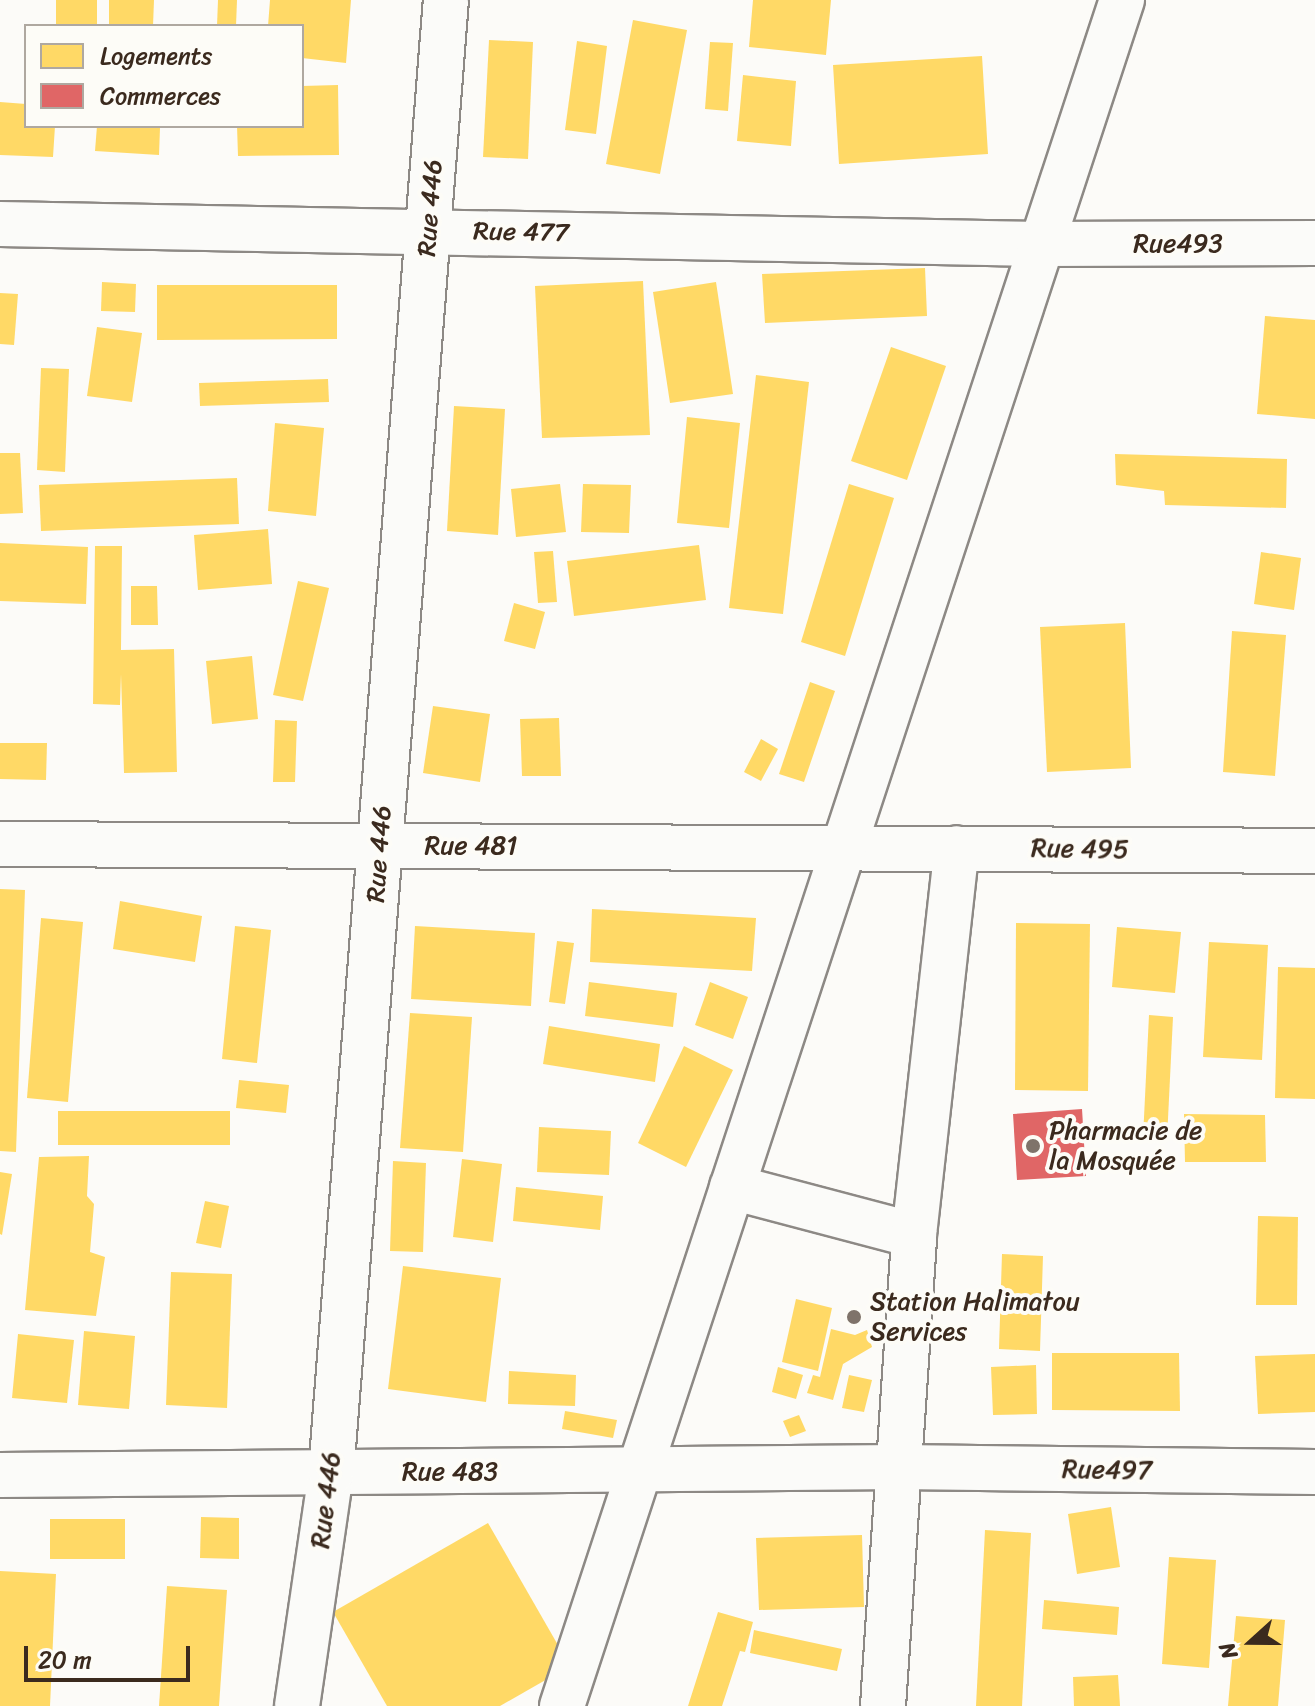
<!DOCTYPE html>
<meta charset="utf-8">
<style>
body{margin:0}
#map{position:relative;width:1315px;height:1706px;overflow:hidden;background:#fcfbf8;font-family:Sriracha,sans-serif}
div>[style]{position:absolute}
[style*='--x']{left:calc(var(--x)*1px);top:calc(var(--y)*1px);width:calc(var(--w)*1px);rotate:calc(var(--a)*1deg)}
.homes>*{inset:0;background:#ffd966}
.shops>*{inset:0;background:#e06666}
.roads{filter:drop-shadow(2px 0 #8d8985) drop-shadow(-2px 0 #8d8985) drop-shadow(0 2px #8d8985) drop-shadow(0 -2px #8d8985)}
.street>*{height:44px;margin:-22px;padding:0 22px;transform-origin:22px;border-radius:22px;background:#fbfbf9}
.secondary>*{height:44px;margin:-22px;padding:0 22px;transform-origin:22px;border-radius:22px;background:#fbfbf9}
.dots>*{width:22px;height:22px;translate:-50% -50%;box-sizing:border-box;border:4px solid #fdfcf7;border-radius:50%}
span{translate:-50% -50%;white-space:nowrap;text-align:center;line-height:1.15;-webkit-text-stroke:8px #fdfcf7;paint-order:stroke}
.street-label{font-size:26px;color:#3b2a1e}
.poi-label{font-size:26px;color:#3b2a1e}
.left{translate:0 -50%;text-align:left}
.legend{position:absolute;left:24px;top:24px;width:280px;height:104px;box-sizing:border-box;background:#fdfcf7;border:2px solid #afa8a0;margin:0;padding:10px 14px;list-style:none;font-size:24px;color:#3b2a1e}
.legend li{display:flex;align-items:center;gap:16px;height:40px}
.legend b{width:40px;border:2px solid #afa8a0}
.north{position:absolute;left:1211px;top:1602px;width:80px;height:80px;-webkit-text-stroke:6px #fdfcf7;paint-order:stroke;rotate:249deg;font-size:22px;font-weight:700;line-height:32px;text-align:center;color:#3b2a1e}
.north::after{content:'';display:block;margin:auto;width:28px;height:36px;background:#3b2a1e;clip-path:polygon(50% 0,100% 100%,50% 72%,0 100%)}
.scale{position:absolute;left:24px;top:1646px;width:166px;height:36px;box-sizing:border-box;border:4px solid #3b2a1e;border-top:0;padding-left:10px;font-size:24px;line-height:28px;white-space:nowrap;color:#3b2a1e;-webkit-text-stroke:6px #fdfcf7;paint-order:stroke}
</style>
<div id="map">
<div class="homes">
<div style="clip-path:polygon(56px 0,97px 0,97px 26px,56px 26px)"></div>
<div style="clip-path:polygon(109px 0,154px 0,153px 26px,109px 26px)"></div>
<div style="clip-path:polygon(218px 0,237px 0,236px 26px,217px 26px)"></div>
<div style="clip-path:polygon(270px 0,351px 0,346px 63px,302px 58px,302px 26px,268px 26px)"></div>
<div style="clip-path:polygon(753px 0,831px 0,826px 55px,749px 47px)"></div>
<div style="clip-path:polygon(633px 20px,687px 30px,660px 174px,606px 164px)"></div>
<div style="clip-path:polygon(489px 40px,533px 42px,528px 159px,483px 157px)"></div>
<div style="clip-path:polygon(577px 41px,607px 46px,596px 134px,565px 130px)"></div>
<div style="clip-path:polygon(710px 42px,733px 43px,728px 111px,705px 109px)"></div>
<div style="clip-path:polygon(982px 56px,988px 154px,839px 164px,833px 65px)"></div>
<div style="clip-path:polygon(743px 75px,796px 81px,791px 146px,737px 141px)"></div>
<div style="clip-path:polygon(338px 85px,339px 155px,238px 156px,237px 126px,302px 126px,302px 86px)"></div>
<div style="clip-path:polygon(0 102px,26px 104px,26px 126px,55px 126px,53px 157px,0 155px)"></div>
<div style="clip-path:polygon(97px 126px,160px 128px,159px 155px,95px 151px)"></div>
<div style="clip-path:polygon(925px 268px,927px 316px,765px 323px,762px 274px)"></div>
<div style="clip-path:polygon(643px 281px,650px 435px,542px 438px,535px 286px)"></div>
<div style="clip-path:polygon(102px 282px,136px 284px,135px 312px,101px 311px)"></div>
<div style="clip-path:polygon(716px 282px,733px 394px,670px 403px,653px 292px)"></div>
<div style="clip-path:polygon(157px 285px,337px 285px,337px 339px,157px 340px)"></div>
<div style="clip-path:polygon(0 293px,18px 294px,14px 345px,0 344px)"></div>
<div style="clip-path:polygon(1265px 316px,1315px 320px,1315px 419px,1257px 414px)"></div>
<div style="clip-path:polygon(97px 327px,142px 333px,132px 402px,87px 396px)"></div>
<div style="clip-path:polygon(891px 347px,946px 366px,907px 480px,851px 461px)"></div>
<div style="clip-path:polygon(41px 368px,69px 369px,65px 472px,37px 470px)"></div>
<div style="clip-path:polygon(756px 375px,809px 382px,783px 614px,729px 608px)"></div>
<div style="clip-path:polygon(328px 379px,329px 402px,200px 406px,199px 383px)"></div>
<div style="clip-path:polygon(454px 406px,505px 409px,498px 535px,447px 531px)"></div>
<div style="clip-path:polygon(687px 417px,740px 423px,729px 528px,677px 523px)"></div>
<div style="clip-path:polygon(275px 423px,324px 428px,316px 516px,268px 511px)"></div>
<div style="clip-path:polygon(0 453px,20px 453px,23px 513px,0 514px)"></div>
<div style="clip-path:polygon(1115px 454px,1287px 459px,1286px 508px,1165px 505px,1164px 491px,1116px 485px)"></div>
<div style="clip-path:polygon(237px 478px,239px 524px,41px 531px,39px 485px)"></div>
<div style="clip-path:polygon(560px 484px,566px 532px,516px 537px,511px 489px)"></div>
<div style="clip-path:polygon(583px 484px,631px 485px,629px 533px,581px 532px)"></div>
<div style="clip-path:polygon(849px 484px,894px 498px,845px 656px,801px 642px)"></div>
<div style="clip-path:polygon(268px 529px,272px 584px,198px 590px,194px 535px)"></div>
<div style="clip-path:polygon(0 543px,88px 547px,86px 604px,0 601px)"></div>
<div style="clip-path:polygon(699px 545px,706px 600px,574px 616px,567px 561px)"></div>
<div style="clip-path:polygon(95px 546px,122px 546px,121px 650px,174px 649px,177px 772px,124px 773px,121px 674px,120px 705px,93px 704px)"></div>
<div style="clip-path:polygon(553px 551px,557px 602px,538px 603px,534px 552px)"></div>
<div style="clip-path:polygon(1261px 552px,1301px 558px,1294px 610px,1254px 604px)"></div>
<div style="clip-path:polygon(298px 581px,329px 588px,303px 701px,273px 695px)"></div>
<div style="clip-path:polygon(131px 586px,157px 586px,158px 625px,131px 625px)"></div>
<div style="clip-path:polygon(514px 603px,545px 612px,535px 649px,504px 641px)"></div>
<div style="clip-path:polygon(1125px 623px,1131px 768px,1047px 772px,1040px 627px)"></div>
<div style="clip-path:polygon(1232px 631px,1286px 635px,1275px 776px,1223px 772px)"></div>
<div style="clip-path:polygon(252px 656px,258px 719px,212px 724px,206px 661px)"></div>
<div style="clip-path:polygon(810px 682px,835px 691px,804px 782px,779px 774px)"></div>
<div style="clip-path:polygon(433px 706px,490px 714px,480px 782px,423px 773px)"></div>
<div style="clip-path:polygon(559px 718px,561px 776px,522px 776px,520px 719px)"></div>
<div style="clip-path:polygon(275px 720px,297px 721px,295px 782px,273px 782px)"></div>
<div style="clip-path:polygon(761px 739px,778px 749px,761px 781px,744px 772px)"></div>
<div style="clip-path:polygon(0 743px,47px 743px,46px 780px,0 779px)"></div>
<div style="clip-path:polygon(0 889px,25px 890px,16px 1152px,0 1151px)"></div>
<div style="clip-path:polygon(120px 901px,202px 916px,195px 962px,113px 949px)"></div>
<div style="clip-path:polygon(592px 909px,756px 918px,752px 971px,590px 962px)"></div>
<div style="clip-path:polygon(41px 918px,83px 922px,68px 1102px,27px 1098px)"></div>
<div style="clip-path:polygon(1016px 923px,1090px 924px,1088px 1091px,1015px 1090px)"></div>
<div style="clip-path:polygon(235px 926px,271px 930px,257px 1063px,222px 1059px)"></div>
<div style="clip-path:polygon(415px 926px,535px 933px,531px 1006px,411px 999px)"></div>
<div style="clip-path:polygon(1117px 927px,1181px 932px,1175px 993px,1112px 987px)"></div>
<div style="clip-path:polygon(557px 941px,574px 943px,565px 1004px,549px 1002px)"></div>
<div style="clip-path:polygon(1209px 942px,1268px 945px,1262px 1060px,1203px 1057px)"></div>
<div style="clip-path:polygon(1278px 967px,1315px 968px,1315px 1099px,1275px 1098px)"></div>
<div style="clip-path:polygon(589px 982px,677px 993px,673px 1027px,585px 1016px)"></div>
<div style="clip-path:polygon(710px 982px,748px 997px,733px 1039px,695px 1025px)"></div>
<div style="clip-path:polygon(410px 1013px,472px 1017px,463px 1152px,400px 1148px)"></div>
<div style="clip-path:polygon(1149px 1015px,1173px 1017px,1167px 1139px,1143px 1138px)"></div>
<div style="clip-path:polygon(549px 1026px,660px 1044px,655px 1082px,543px 1064px)"></div>
<div style="clip-path:polygon(684px 1046px,733px 1070px,686px 1167px,638px 1143px)"></div>
<div style="clip-path:polygon(239px 1080px,289px 1085px,286px 1113px,236px 1108px)"></div>
<div style="clip-path:polygon(58px 1111px,230px 1111px,230px 1145px,58px 1145px)"></div>
<div style="clip-path:polygon(1184px 1114px,1265px 1115px,1266px 1162px,1185px 1162px)"></div>
<div style="clip-path:polygon(539px 1127px,611px 1131px,609px 1175px,537px 1172px)"></div>
<div style="clip-path:polygon(89px 1156px,87px 1196px,94px 1204px,90px 1252px,105px 1257px,96px 1316px,25px 1310px,39px 1157px)"></div>
<div style="clip-path:polygon(462px 1159px,502px 1164px,493px 1242px,453px 1237px)"></div>
<div style="clip-path:polygon(393px 1161px,426px 1163px,423px 1252px,390px 1251px)"></div>
<div style="clip-path:polygon(0 1172px,12px 1174px,2px 1235px,0 1234px)"></div>
<div style="clip-path:polygon(516px 1187px,603px 1196px,600px 1230px,513px 1221px)"></div>
<div style="clip-path:polygon(205px 1201px,229px 1206px,221px 1248px,196px 1243px)"></div>
<div style="clip-path:polygon(1258px 1216px,1298px 1217px,1297px 1305px,1256px 1305px)"></div>
<div style="clip-path:polygon(1002px 1254px,1043px 1256px,1040px 1351px,999px 1349px)"></div>
<div style="clip-path:polygon(403px 1266px,501px 1278px,486px 1402px,388px 1389px)"></div>
<div style="clip-path:polygon(171px 1272px,232px 1274px,227px 1408px,166px 1405px)"></div>
<div style="clip-path:polygon(796px 1299px,832px 1308px,818px 1371px,782px 1362px)"></div>
<div style="clip-path:polygon(831px 1329px,855px 1335px,867px 1330px,872px 1347px,843px 1364px,833px 1400px,807px 1393px,813px 1375px,820px 1377px)"></div>
<div style="clip-path:polygon(84px 1331px,135px 1336px,129px 1409px,78px 1405px)"></div>
<div style="clip-path:polygon(18px 1334px,74px 1340px,67px 1403px,12px 1398px)"></div>
<div style="clip-path:polygon(1052px 1353px,1179px 1353px,1180px 1411px,1052px 1410px)"></div>
<div style="clip-path:polygon(1315px 1354px,1315px 1412px,1258px 1414px,1255px 1356px)"></div>
<div style="clip-path:polygon(1036px 1365px,1037px 1414px,993px 1415px,991px 1367px)"></div>
<div style="clip-path:polygon(778px 1367px,803px 1375px,796px 1399px,772px 1392px)"></div>
<div style="clip-path:polygon(509px 1371px,576px 1375px,575px 1406px,508px 1404px)"></div>
<div style="clip-path:polygon(849px 1375px,872px 1380px,864px 1412px,842px 1408px)"></div>
<div style="clip-path:polygon(565px 1411px,617px 1420px,613px 1438px,562px 1429px)"></div>
<div style="clip-path:polygon(799px 1415px,806px 1431px,790px 1437px,783px 1421px)"></div>
<div style="clip-path:polygon(1111px 1507px,1120px 1567px,1077px 1574px,1068px 1514px)"></div>
<div style="clip-path:polygon(201px 1517px,239px 1518px,239px 1559px,200px 1558px)"></div>
<div style="clip-path:polygon(50px 1519px,125px 1519px,125px 1559px,50px 1559px)"></div>
<div style="clip-path:polygon(488px 1523px,570px 1666px,500px 1706px,387px 1706px,333px 1612px)"></div>
<div style="clip-path:polygon(985px 1530px,1031px 1533px,1022px 1706px,976px 1706px)"></div>
<div style="clip-path:polygon(862px 1535px,864px 1607px,759px 1610px,756px 1538px)"></div>
<div style="clip-path:polygon(1169px 1557px,1216px 1560px,1209px 1668px,1162px 1664px)"></div>
<div style="clip-path:polygon(0 1571px,56px 1574px,50px 1706px,0 1706px)"></div>
<div style="clip-path:polygon(167px 1586px,227px 1590px,219px 1706px,159px 1706px)"></div>
<div style="clip-path:polygon(1044px 1600px,1119px 1607px,1117px 1635px,1042px 1629px)"></div>
<div style="clip-path:polygon(718px 1612px,753px 1622px,745px 1652px,740px 1651px,722px 1706px,688px 1706px)"></div>
<div style="clip-path:polygon(1236px 1616px,1285px 1620px,1278px 1706px,1228px 1706px)"></div>
<div style="clip-path:polygon(754px 1630px,842px 1649px,837px 1671px,750px 1653px)"></div>
<div style="clip-path:polygon(1118px 1675px,1120px 1706px,1074px 1706px,1073px 1677px)"></div>
</div>
<div class="shops">
<div style="clip-path:polygon(1082px 1109px,1086px 1176px,1017px 1180px,1013px 1114px)"></div>
</div>
<div class="roads">
<div class="street">
<div style="--x:0;--y:224;--w:1042;--a:1.1"></div>
<div style="--x:1042;--y:244;--w:273;--a:-0.2"></div>
<div style="--x:0;--y:844;--w:1315;--a:0.3"></div>
<div style="--x:732;--y:1187;--w:188;--a:14.8"></div>
<div style="--x:0;--y:1475;--w:899;--a:-0.51"></div>
<div style="--x:899;--y:1467;--w:416;--a:0.7"></div>
<div style="--x:297;--y:1706;--w:235;--a:-81.7"></div>
<div style="--x:331;--y:1473;--w:1477;--a:-85.54"></div>
<div style="--x:883;--y:1706;--w:472;--a:-86.2"></div>
<div style="--x:914;--y:1235;--w:389;--a:-83.7"></div>
</div>
<div class="secondary">
<div style="--x:562;--y:1706;--w:1796;--a:-71.83"></div>
</div>
</div>
<div class="dots">
<div style="left:1033px;top:1146px;background:#7f736a"></div>
<div style="left:854px;top:1317px;background:#7f736a"></div>
</div>
<div class="street-label">
<span style="left:430px;top:208px;rotate:-86deg">Rue 446</span>
<span style="left:521px;top:232px;rotate:1deg">Rue 477</span>
<span style="left:1178px;top:244px">Rue493</span>
<span style="left:471px;top:846px">Rue 481</span>
<span style="left:1080px;top:849px;rotate:1deg">Rue 495</span>
<span style="left:379px;top:854px;rotate:-86deg">Rue 446</span>
<span style="left:1107px;top:1470px;rotate:1deg">Rue497</span>
<span style="left:450px;top:1472px">Rue 483</span>
<span style="left:326px;top:1500px;rotate:-83deg">Rue 446</span>
</div>
<div class="poi-label">
<span class="left" style="left:1049px;top:1146px">Pharmacie de<br>la Mosquée</span>
<span class="left" style="left:870px;top:1317px">Station Halimatou<br>Services</span>
</div>
<ul class="legend">
<li><b style="height:22px;background:#ffd966"></b>Logements</li>
<li><b style="height:22px;background:#e06666"></b>Commerces</li>
</ul>
<div class="north">N</div>
<div class="scale">20 m</div>
</div>
